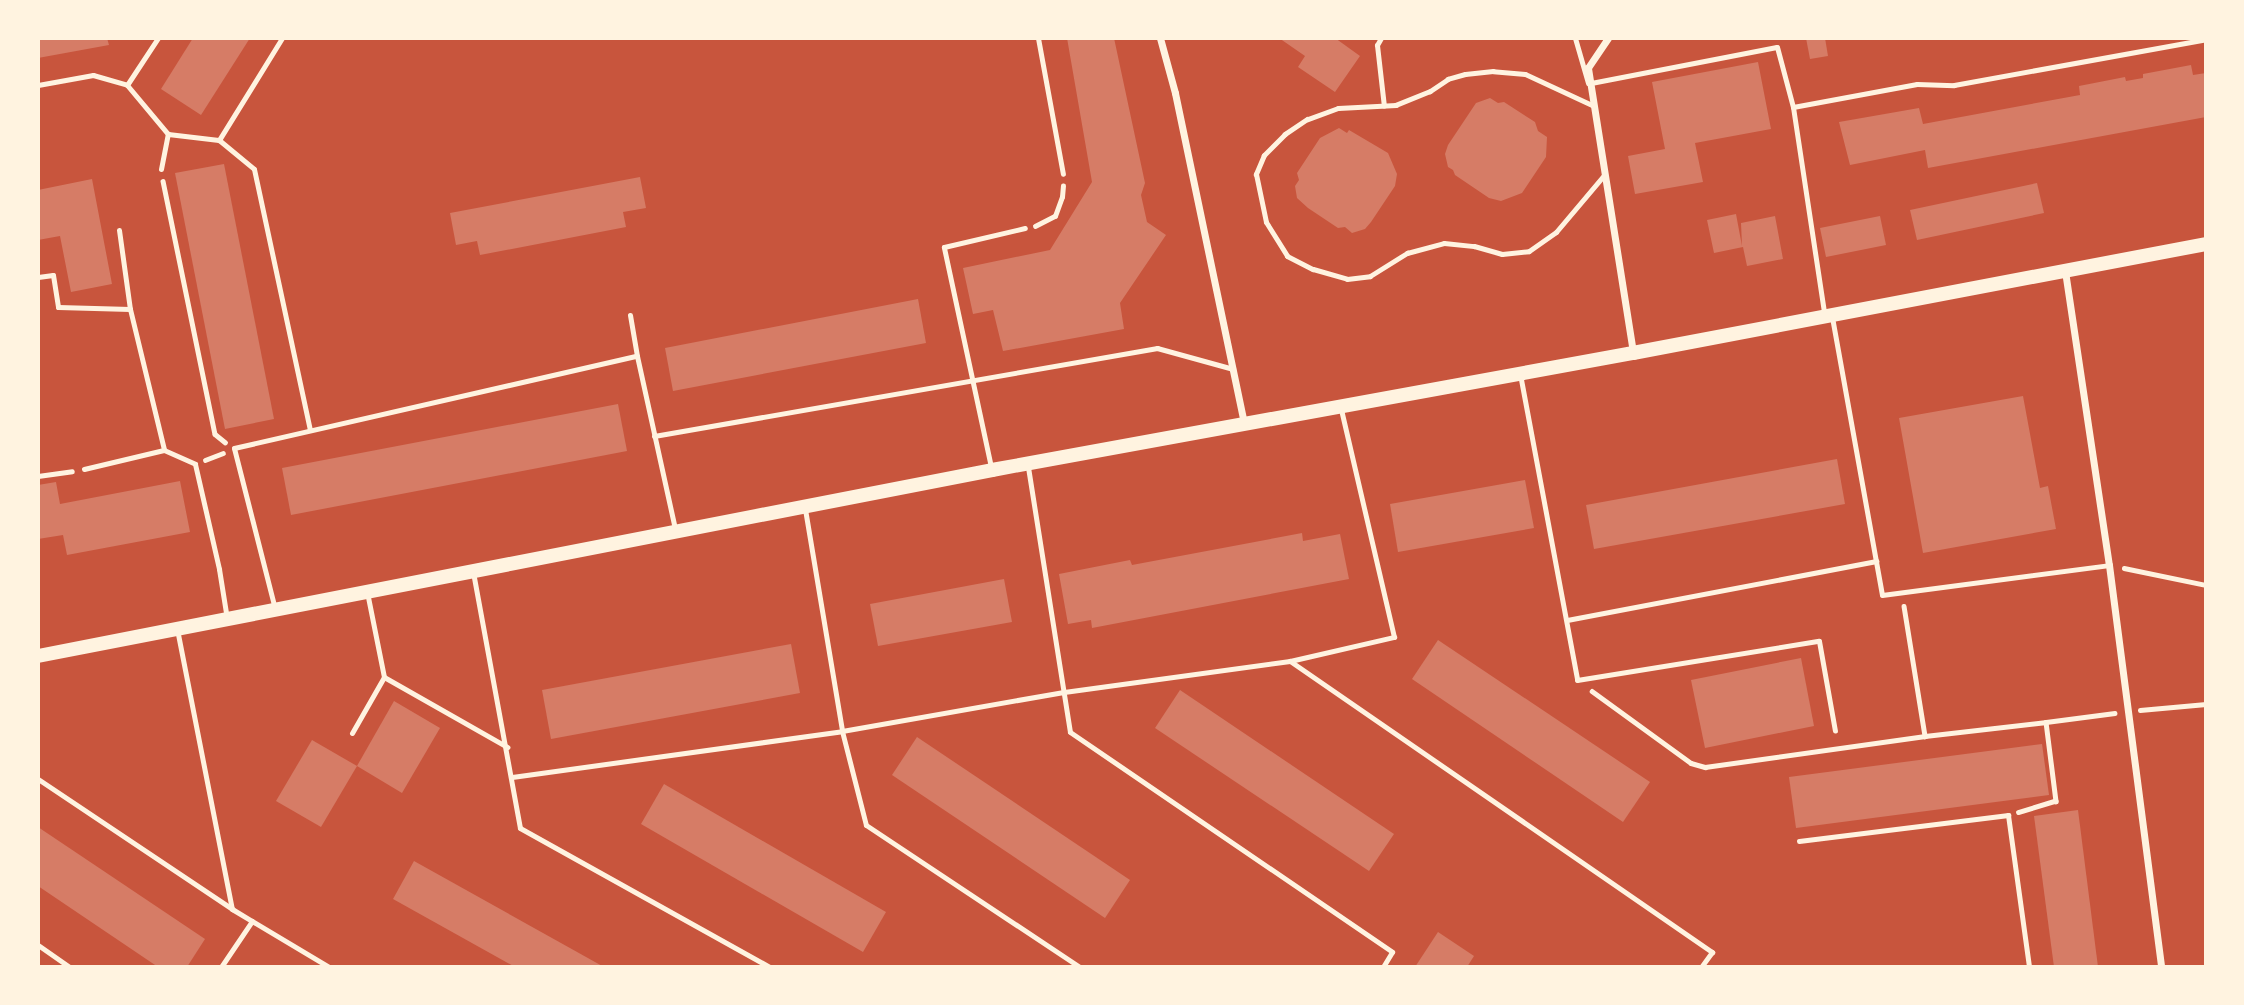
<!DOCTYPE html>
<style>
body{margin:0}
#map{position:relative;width:2244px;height:1005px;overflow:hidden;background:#c8553d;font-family:"Noto Serif",serif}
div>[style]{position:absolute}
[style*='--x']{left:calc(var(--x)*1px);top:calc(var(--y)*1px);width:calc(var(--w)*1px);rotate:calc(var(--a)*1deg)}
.building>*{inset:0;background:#d67c66}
.path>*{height:4.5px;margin:-2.25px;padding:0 2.25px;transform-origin:2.25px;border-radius:2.25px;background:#fff3e0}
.service>*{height:5px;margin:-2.5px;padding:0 2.5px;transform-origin:2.5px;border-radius:2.5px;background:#fff3e0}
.minor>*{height:7px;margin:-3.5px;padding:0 3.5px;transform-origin:3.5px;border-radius:3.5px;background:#fff3e0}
.secondary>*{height:14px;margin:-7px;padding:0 7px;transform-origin:7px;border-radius:7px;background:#fff3e0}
span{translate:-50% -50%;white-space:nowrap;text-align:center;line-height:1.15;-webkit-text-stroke:5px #fff3e0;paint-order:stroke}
.frame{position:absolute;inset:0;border:40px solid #fff3e0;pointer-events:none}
</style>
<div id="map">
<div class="building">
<div style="clip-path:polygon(38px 38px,107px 38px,109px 45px,38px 58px)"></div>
<div style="clip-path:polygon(193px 38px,250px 38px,201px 115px,161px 89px)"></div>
<div style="clip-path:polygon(1067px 38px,1114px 38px,1145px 183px,1141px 195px,1147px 222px,1166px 235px,1120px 303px,1124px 329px,1003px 351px,993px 310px,973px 314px,963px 268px,1050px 250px,1092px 182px)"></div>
<div style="clip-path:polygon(1279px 38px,1335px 38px,1360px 56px,1335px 92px,1298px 67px,1305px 56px)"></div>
<div style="clip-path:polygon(1806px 38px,1825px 38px,1828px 56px,1810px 59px)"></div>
<div style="clip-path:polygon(1758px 62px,1771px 129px,1695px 143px,1703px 182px,1635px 194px,1628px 156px,1665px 149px,1652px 82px)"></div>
<div style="clip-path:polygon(2191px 65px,2193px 75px,2206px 73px,2206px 117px,1928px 168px,1925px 150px,1850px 165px,1839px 122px,1919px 108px,1923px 124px,2080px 95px,2079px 86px,2125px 77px,2126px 81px,2143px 78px,2143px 74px)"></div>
<div style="clip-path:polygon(1490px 98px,1498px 103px,1504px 102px,1535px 122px,1538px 131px,1547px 137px,1546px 157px,1522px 193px,1501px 201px,1489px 198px,1455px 175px,1453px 170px,1448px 167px,1445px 154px,1448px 145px,1476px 103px)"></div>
<div style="clip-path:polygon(1339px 128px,1347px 133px,1349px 130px,1388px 153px,1397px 174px,1395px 186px,1371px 222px,1365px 229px,1352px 233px,1345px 227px,1338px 228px,1308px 208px,1297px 198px,1295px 186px,1299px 180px,1297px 173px,1320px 138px)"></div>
<div style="clip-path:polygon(224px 164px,274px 419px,225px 429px,175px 173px)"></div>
<div style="clip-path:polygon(640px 177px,646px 208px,623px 212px,626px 227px,480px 255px,477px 241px,456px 245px,450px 213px)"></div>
<div style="clip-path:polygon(92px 179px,112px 284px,71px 292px,60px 236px,38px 240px,38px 190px)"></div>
<div style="clip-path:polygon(2037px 183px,2044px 213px,1917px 240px,1910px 210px)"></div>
<div style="clip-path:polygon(1736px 214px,1742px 246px,1741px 223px,1775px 216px,1783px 259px,1747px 266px,1743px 247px,1714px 253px,1707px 220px)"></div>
<div style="clip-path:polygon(1880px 216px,1886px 245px,1826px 257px,1820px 228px)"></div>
<div style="clip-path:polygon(918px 299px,926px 343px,673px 391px,665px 348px)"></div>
<div style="clip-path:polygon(2023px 396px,2040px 488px,2048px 486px,2056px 529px,1923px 553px,1899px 418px)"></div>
<div style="clip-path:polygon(618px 404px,627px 451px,291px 515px,282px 468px)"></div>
<div style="clip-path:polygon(1837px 459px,1845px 504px,1594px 549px,1586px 505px)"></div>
<div style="clip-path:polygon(1525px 480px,1534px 528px,1398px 552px,1390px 504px)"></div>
<div style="clip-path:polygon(180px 481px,190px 532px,67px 555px,63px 535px,38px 539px,38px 485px,56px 482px,60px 504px)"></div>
<div style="clip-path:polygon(1302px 533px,1303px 541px,1340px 534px,1349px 579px,1092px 628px,1091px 620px,1068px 624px,1059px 574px,1130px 560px,1132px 565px)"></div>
<div style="clip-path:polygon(1004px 579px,1012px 622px,878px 646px,870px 604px)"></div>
<div style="clip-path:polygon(1438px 640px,1650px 782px,1623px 822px,1412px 679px)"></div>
<div style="clip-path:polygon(791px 644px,800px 693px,551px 739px,542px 690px)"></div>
<div style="clip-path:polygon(1801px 658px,1814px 726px,1705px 748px,1691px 680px)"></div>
<div style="clip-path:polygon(1180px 690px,1394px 834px,1369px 871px,1155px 728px)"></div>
<div style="clip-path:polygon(394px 701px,440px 728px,402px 793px,357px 766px)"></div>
<div style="clip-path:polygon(917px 737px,1130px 880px,1105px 918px,892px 775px)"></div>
<div style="clip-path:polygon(312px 740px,357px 766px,321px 827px,276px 801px)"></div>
<div style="clip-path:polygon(2042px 744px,2049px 795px,1796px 828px,1789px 777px)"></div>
<div style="clip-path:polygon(664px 784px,886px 912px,863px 952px,641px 824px)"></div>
<div style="clip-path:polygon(2078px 810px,2098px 967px,2054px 967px,2034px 816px)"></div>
<div style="clip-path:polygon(38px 827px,205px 939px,187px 967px,158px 967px,38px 886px)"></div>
<div style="clip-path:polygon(414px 861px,604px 967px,515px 967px,393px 899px)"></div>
<div style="clip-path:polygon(1438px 932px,1474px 956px,1467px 967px,1415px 967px)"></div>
</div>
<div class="path">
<div style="--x:163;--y:181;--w:258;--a:78.4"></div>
<div style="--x:215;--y:434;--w:13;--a:39"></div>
<div style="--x:1035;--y:226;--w:22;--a:-27"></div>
<div style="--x:1055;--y:216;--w:20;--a:-70"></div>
<div style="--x:1062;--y:197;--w:11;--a:-85"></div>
<div style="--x:205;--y:460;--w:19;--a:-21"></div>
<div style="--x:38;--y:476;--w:34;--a:-8"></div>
<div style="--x:2124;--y:568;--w:84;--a:11.7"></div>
<div style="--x:1904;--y:606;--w:132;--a:80.8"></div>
<div style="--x:1925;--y:736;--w:122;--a:-6.6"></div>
<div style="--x:2046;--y:722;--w:80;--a:82.8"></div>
<div style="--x:2056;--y:801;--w:39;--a:163"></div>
<div style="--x:1592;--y:691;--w:122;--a:36"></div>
<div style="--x:1691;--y:763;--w:15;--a:16"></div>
<div style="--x:1705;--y:767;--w:222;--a:-8"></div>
<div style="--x:2140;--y:710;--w:66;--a:-5.2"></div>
<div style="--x:2046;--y:722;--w:69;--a:-7.5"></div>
</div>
<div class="service">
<div style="--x:282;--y:38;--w:120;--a:121.7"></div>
<div style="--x:219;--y:140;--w:45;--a:39.6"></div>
<div style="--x:254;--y:169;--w:267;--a:77.9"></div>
<div style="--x:1038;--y:38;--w:138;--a:79.6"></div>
<div style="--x:1381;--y:38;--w:8;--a:120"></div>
<div style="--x:1377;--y:45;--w:61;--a:83.5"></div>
<div style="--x:1575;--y:38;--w:47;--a:73.9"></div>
<div style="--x:1591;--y:83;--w:189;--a:-11"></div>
<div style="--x:1777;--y:47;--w:62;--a:75.1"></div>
<div style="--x:1793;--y:107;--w:208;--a:81.4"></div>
<div style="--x:38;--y:85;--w:56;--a:-10.3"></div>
<div style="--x:93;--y:75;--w:35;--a:16"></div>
<div style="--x:127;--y:85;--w:56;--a:-56.6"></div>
<div style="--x:127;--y:85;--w:64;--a:50.1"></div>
<div style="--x:168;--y:134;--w:51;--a:6.7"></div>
<div style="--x:1594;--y:106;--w:76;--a:-155.1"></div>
<div style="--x:1525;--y:74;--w:32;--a:-175"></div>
<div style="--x:1493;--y:71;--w:28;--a:174"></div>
<div style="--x:1465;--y:74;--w:18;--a:164"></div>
<div style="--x:1448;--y:79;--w:22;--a:146"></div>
<div style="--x:1430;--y:91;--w:37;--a:158"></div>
<div style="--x:1396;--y:105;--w:58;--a:177"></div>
<div style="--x:1338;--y:108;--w:33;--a:160"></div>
<div style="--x:1307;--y:119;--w:27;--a:146"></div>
<div style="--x:1285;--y:134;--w:30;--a:135"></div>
<div style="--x:1264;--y:155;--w:21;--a:113"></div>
<div style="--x:1256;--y:174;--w:49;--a:78.2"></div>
<div style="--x:1266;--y:222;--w:40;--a:58"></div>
<div style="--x:1287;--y:256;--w:29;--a:27"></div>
<div style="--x:1313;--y:269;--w:35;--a:16"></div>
<div style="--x:1347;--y:279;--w:23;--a:-7"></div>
<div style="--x:1370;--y:276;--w:44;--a:-31.9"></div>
<div style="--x:1407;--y:253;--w:38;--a:-15"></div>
<div style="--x:1444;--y:243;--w:30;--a:6"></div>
<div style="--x:1474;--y:246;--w:29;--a:16"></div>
<div style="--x:1502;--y:254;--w:27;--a:-6"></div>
<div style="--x:1529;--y:251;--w:33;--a:-35"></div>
<div style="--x:1556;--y:232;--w:76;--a:-49.8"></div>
<div style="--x:1793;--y:107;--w:126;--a:-10.5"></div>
<div style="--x:1917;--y:84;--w:37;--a:2"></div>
<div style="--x:1954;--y:85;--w:256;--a:-10.3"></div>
<div style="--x:161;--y:169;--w:36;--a:-79"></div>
<div style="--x:119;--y:230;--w:80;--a:82.1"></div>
<div style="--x:130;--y:309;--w:145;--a:76.4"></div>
<div style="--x:38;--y:277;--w:15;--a:-8"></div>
<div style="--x:53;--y:275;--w:32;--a:81"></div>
<div style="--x:58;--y:307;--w:72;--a:1.6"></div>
<div style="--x:630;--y:315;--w:42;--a:80.3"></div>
<div style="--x:1832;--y:317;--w:282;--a:79.8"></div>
<div style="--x:1882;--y:595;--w:229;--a:-7.5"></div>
<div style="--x:1520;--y:374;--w:311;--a:79.4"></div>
<div style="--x:1577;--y:680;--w:245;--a:-9.2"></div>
<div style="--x:1819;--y:641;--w:91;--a:79.9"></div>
<div style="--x:654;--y:436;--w:511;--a:-9.92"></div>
<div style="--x:1157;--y:348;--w:79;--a:15.4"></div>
<div style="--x:991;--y:467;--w:225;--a:-102.1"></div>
<div style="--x:944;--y:247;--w:83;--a:-13.2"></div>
<div style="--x:1028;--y:467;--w:268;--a:81"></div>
<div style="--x:1070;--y:732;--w:390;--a:34.3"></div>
<div style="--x:1392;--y:952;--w:17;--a:121"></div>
<div style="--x:84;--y:469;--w:82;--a:-13.4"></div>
<div style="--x:164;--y:450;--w:34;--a:24"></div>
<div style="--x:195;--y:464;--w:108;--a:77.1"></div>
<div style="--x:219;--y:569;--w:51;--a:80.9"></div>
<div style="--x:805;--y:509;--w:225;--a:80.5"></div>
<div style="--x:842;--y:731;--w:97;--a:75.7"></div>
<div style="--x:866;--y:825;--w:257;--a:33.6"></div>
<div style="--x:473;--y:572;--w:260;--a:79.6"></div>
<div style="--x:520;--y:828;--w:286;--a:29.1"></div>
<div style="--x:275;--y:609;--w:166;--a:-104.3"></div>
<div style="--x:234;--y:448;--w:413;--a:-12.9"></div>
<div style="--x:637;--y:356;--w:177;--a:77.6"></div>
<div style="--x:1567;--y:620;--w:315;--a:-10.8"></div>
<div style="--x:177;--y:629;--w:285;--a:78.9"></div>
<div style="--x:232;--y:909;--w:23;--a:31"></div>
<div style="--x:1290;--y:661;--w:107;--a:-13"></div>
<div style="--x:1394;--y:637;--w:234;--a:-103.1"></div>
<div style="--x:384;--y:677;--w:142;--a:29.6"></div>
<div style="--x:352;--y:733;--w:64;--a:-60.3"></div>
<div style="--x:384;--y:677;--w:87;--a:-101.3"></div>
<div style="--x:512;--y:777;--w:333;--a:-7.9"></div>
<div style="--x:842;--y:731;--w:225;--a:-10"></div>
<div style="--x:1064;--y:692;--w:228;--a:-7.8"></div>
<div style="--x:1290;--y:661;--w:513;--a:34.59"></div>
<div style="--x:1712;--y:952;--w:19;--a:126"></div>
<div style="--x:38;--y:779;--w:234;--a:33.8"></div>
<div style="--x:1799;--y:841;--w:211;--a:-7.1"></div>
<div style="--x:2008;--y:815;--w:153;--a:82.1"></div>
<div style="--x:38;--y:945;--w:38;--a:35"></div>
<div style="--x:221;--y:967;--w:55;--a:-56"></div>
<div style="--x:252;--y:921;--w:90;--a:30.9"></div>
</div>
<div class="minor">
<div style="--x:1160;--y:38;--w:57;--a:74.7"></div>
<div style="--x:1175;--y:93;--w:337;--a:78.2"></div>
<div style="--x:1608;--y:38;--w:36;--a:124"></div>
<div style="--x:1588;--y:68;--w:289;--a:81"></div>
<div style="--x:2065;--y:271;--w:297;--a:81.5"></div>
<div style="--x:2109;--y:565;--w:405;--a:82.6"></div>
</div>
<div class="secondary">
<div style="--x:38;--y:656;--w:972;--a:-11.03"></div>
<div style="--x:992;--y:470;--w:652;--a:-10.34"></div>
<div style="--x:1633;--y:353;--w:583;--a:-10.77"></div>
</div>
<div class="frame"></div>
</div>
